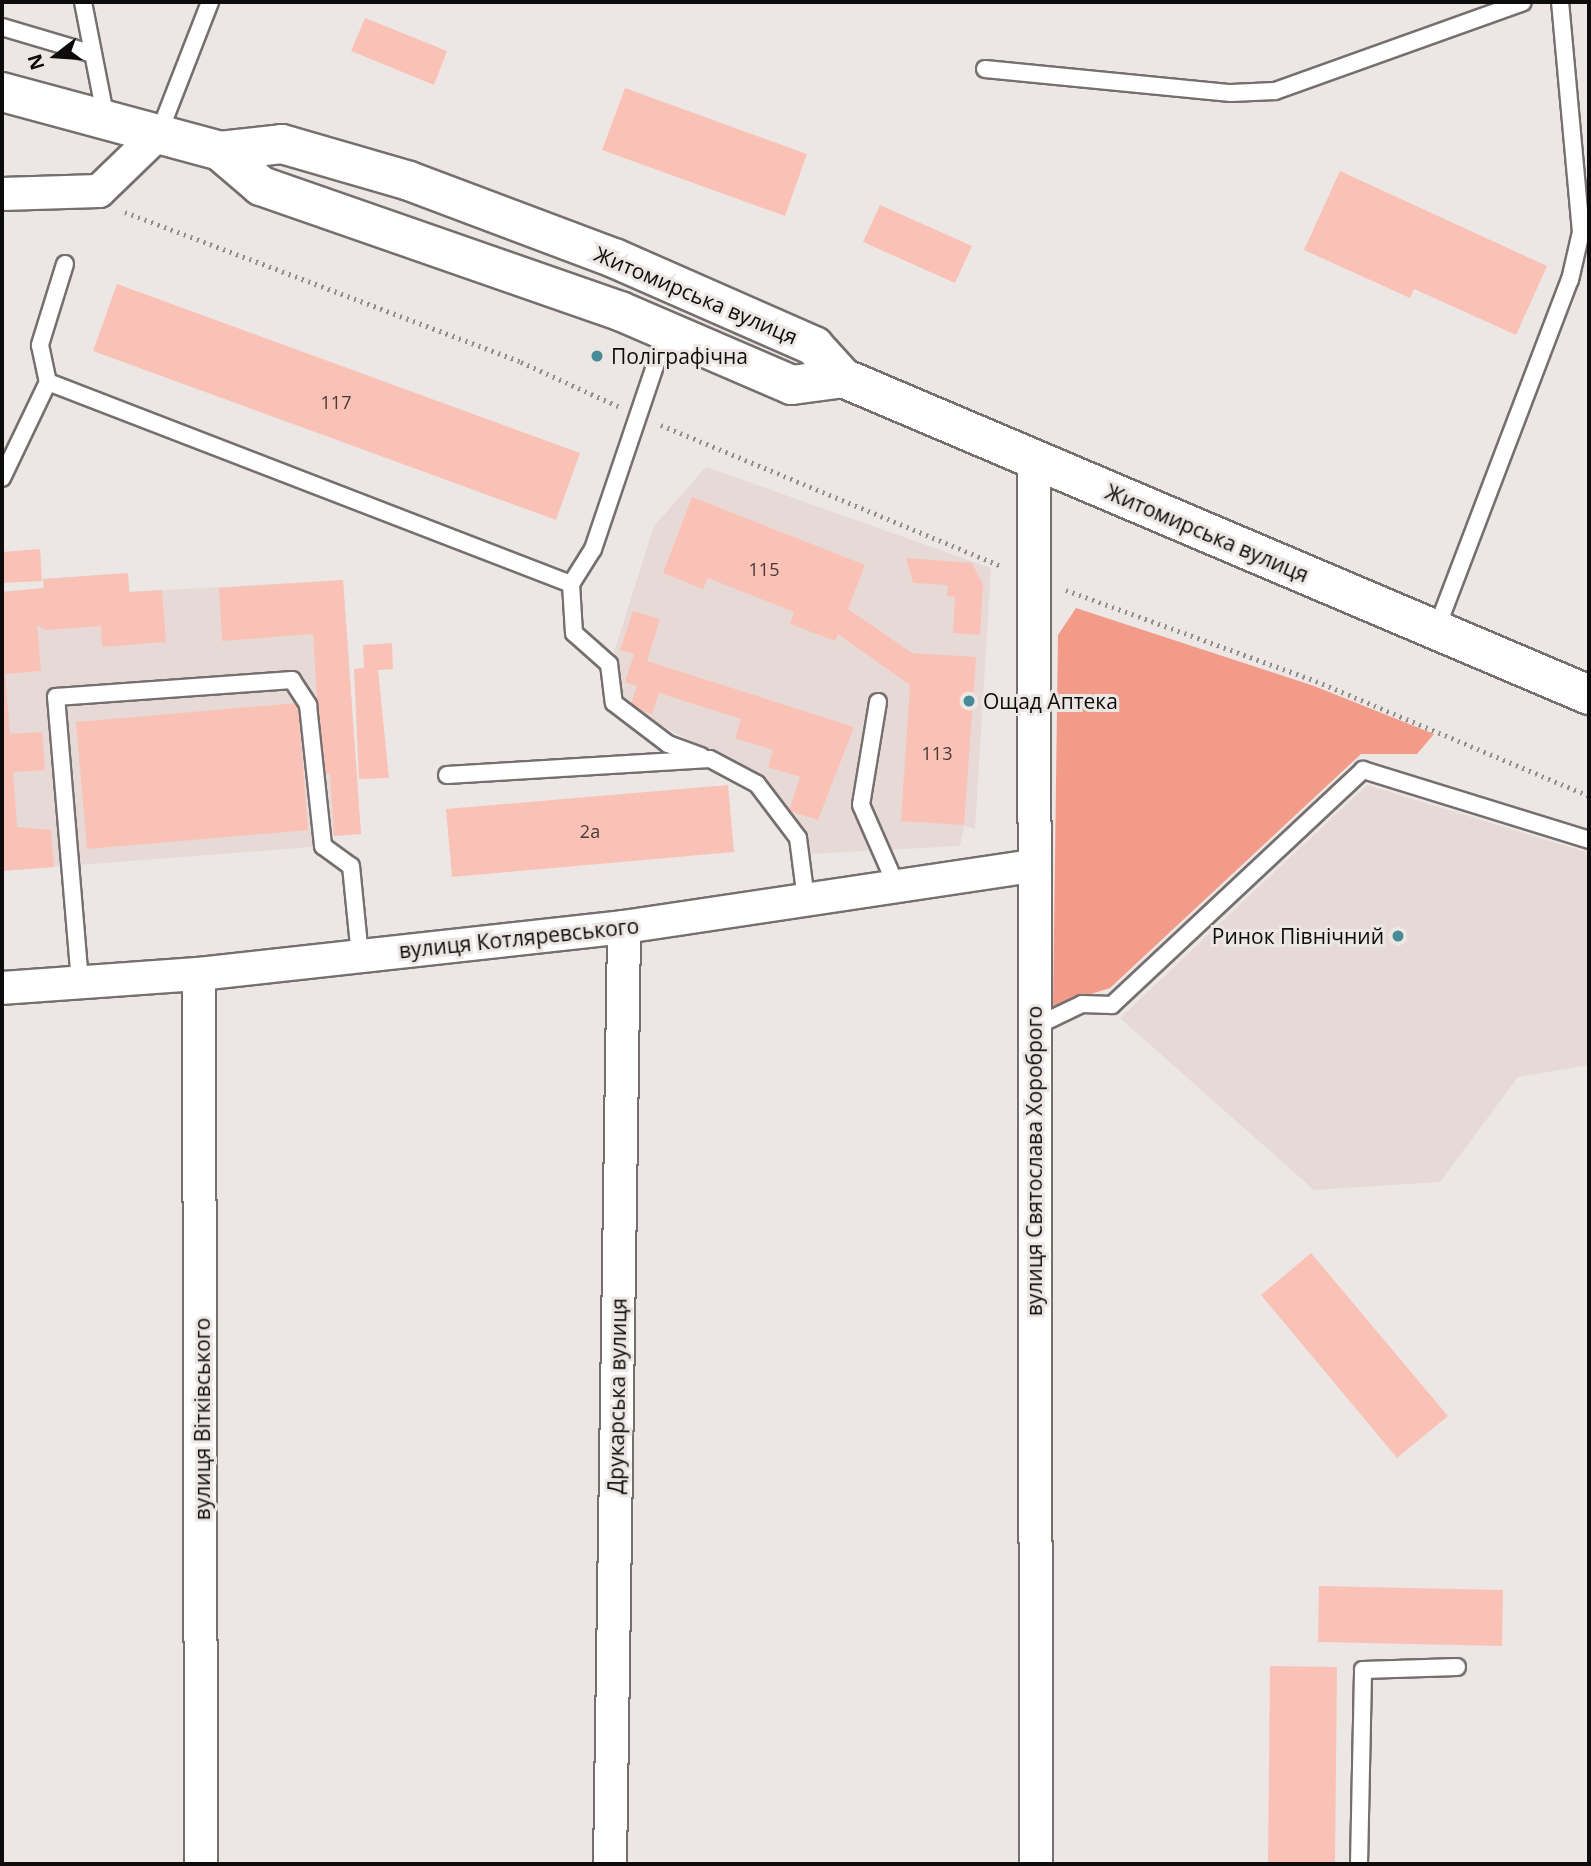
<!DOCTYPE html>
<meta charset="utf-8">
<style>
body{margin:0}
#map{position:relative;width:1591px;height:1866px;overflow:hidden;background:#ece7e5;font-family:"Open Sans",sans-serif}
div>[style]{position:absolute}
[style*='--x']{left:calc(var(--x)*1px);top:calc(var(--y)*1px);width:calc(var(--w)*1px);rotate:calc(var(--a)*1deg)}
.built>*{inset:0;background:#e7d9d6}
.green>*{inset:0;background:#f39b89}
.building>*{inset:0;background:#fac2b6}
.path>*{height:4.5px;margin-top:-2.25px;transform-origin:0;background:repeating-linear-gradient(90deg,#918e8c 0 2px,transparent 0 7px)}
.roads{filter:drop-shadow(2px 0 #75706f) drop-shadow(-2px 0 #75706f) drop-shadow(0 2px #75706f) drop-shadow(0 -2px #75706f)}
.lane>*{height:16px;margin:-8px;padding:0 8px;transform-origin:8px;border-radius:8px;background:#fff}
.street>*{height:32px;margin:-16px;padding:0 16px;transform-origin:16px;border-radius:16px;background:#fff}
.primary>*{height:38px;margin:-19px;padding:0 19px;transform-origin:19px;border-radius:19px;background:#fff}
.dots>*{width:19px;height:19px;translate:-50% -50%;box-sizing:border-box;border:4px solid #ece7e5;border-radius:50%}
span{translate:-50% -50%;white-space:nowrap;text-align:center;line-height:1.15;-webkit-text-stroke:6px #ece7e5;paint-order:stroke}
.number-label{font-size:18px;color:#483936}
.number-label span{-webkit-text-stroke-width:0}
.street-label{font-size:21px;color:#0d0b0b}
.poi-label{font-size:21px;color:#0d0b0b}
.left{translate:0 -50%;text-align:left}
.right{translate:-100% -50%;text-align:right}
.frame{position:absolute;inset:0;border:4px solid #0d0b0b;pointer-events:none}
.north{position:absolute;left:21px;top:21px;width:70px;height:70px;-webkit-text-stroke:5px #ece7e5;paint-order:stroke;rotate:253deg;font-size:19px;font-weight:700;line-height:28px;text-align:center;color:#0d0b0b}
.north::after{content:'';display:block;margin:auto;width:24px;height:32px;background:#0d0b0b;clip-path:polygon(50% 0,100% 100%,50% 72%,0 100%)}
</style>
<div id="map">
<div class="built">
<div style="clip-path:polygon(706px 467px,991px 568px,975px 829px,964px 826px,960px 846px,809px 854px,801px 828px,761px 778px,622px 705px,614px 652px,654px 526px)"></div>
<div style="clip-path:polygon(128px 573px,130px 592px,343px 580px,361px 834px,334px 836px,312px 847px,2px 871px,2px 592px,43px 588px,43px 579px)"></div>
<div style="clip-path:polygon(1367px 785px,1589px 853px,1589px 1065px,1518px 1077px,1440px 1182px,1314px 1190px,1120px 1018px)"></div>
</div>
<div class="green">
<div style="clip-path:polygon(1076px 608px,1314px 686px,1434px 734px,1417px 754px,1361px 754px,1110px 988px,1053px 1006px,1058px 635px)"></div>
</div>
<div class="building">
<div style="clip-path:polygon(365px 18px,447px 51px,434px 85px,351px 51px)"></div>
<div style="clip-path:polygon(625px 88px,807px 154px,785px 216px,602px 150px)"></div>
<div style="clip-path:polygon(1340px 171px,1547px 266px,1516px 335px,1414px 289px,1410px 298px,1304px 250px)"></div>
<div style="clip-path:polygon(880px 205px,972px 246px,955px 283px,863px 242px)"></div>
<div style="clip-path:polygon(117px 284px,580px 453px,556px 520px,93px 351px)"></div>
<div style="clip-path:polygon(692px 497px,865px 565px,848px 609px,912px 653px,976px 657px,964px 825px,901px 821px,910px 685px,838px 634px,835px 641px,790px 624px,794px 612px,708px 578px,703px 589px,663px 573px)"></div>
<div style="clip-path:polygon(40px 549px,42px 581px,2px 583px,2px 552px)"></div>
<div style="clip-path:polygon(906px 558px,972px 563px,983px 585px,980px 635px,953px 633px,955px 597px,947px 596px,948px 585px,913px 583px)"></div>
<div style="clip-path:polygon(128px 573px,129px 592px,162px 590px,166px 642px,102px 647px,101px 626px,46px 630px,37px 625px,41px 671px,5px 674px,10px 734px,42px 732px,45px 770px,13px 772px,17px 827px,51px 830px,54px 867px,2px 871px,2px 592px,44px 588px,43px 579px)"></div>
<div style="clip-path:polygon(343px 580px,361px 834px,334px 836px,330px 773px,322px 774px,313px 634px,222px 641px,219px 588px)"></div>
<div style="clip-path:polygon(633px 611px,660px 619px,647px 661px,854px 727px,818px 820px,789px 811px,800px 777px,768px 767px,773px 750px,735px 738px,741px 719px,659px 693px,652px 714px,630px 707px,637px 686px,625px 682px,634px 654px,620px 650px)"></div>
<div style="clip-path:polygon(392px 643px,393px 669px,378px 670px,389px 778px,359px 779px,354px 669px,364px 668px,363px 645px)"></div>
<div style="clip-path:polygon(298px 703px,308px 830px,87px 849px,76px 722px)"></div>
<div style="clip-path:polygon(728px 785px,734px 852px,452px 877px,446px 809px)"></div>
<div style="clip-path:polygon(1311px 1253px,1448px 1416px,1397px 1458px,1261px 1295px)"></div>
<div style="clip-path:polygon(1319px 1586px,1503px 1590px,1502px 1646px,1318px 1642px)"></div>
<div style="clip-path:polygon(1270px 1666px,1337px 1667px,1335px 1864px,1268px 1864px)"></div>
</div>
<div class="path">
<div style="--x:125;--y:212;--w:423;--a:20.7"></div>
<div style="--x:521;--y:362;--w:107;--a:24.4"></div>
<div style="--x:661;--y:425;--w:369;--a:22.5"></div>
<div style="--x:1066;--y:590;--w:266;--a:20"></div>
<div style="--x:1316;--y:681;--w:296;--a:22.8"></div>
</div>
<div class="roads">
<div class="lane">
<div style="--x:83;--y:2;--w:119;--a:78.9"></div>
<div style="--x:2;--y:27;--w:95;--a:16.5"></div>
<div style="--x:985;--y:69;--w:247;--a:5.6"></div>
<div style="--x:1231;--y:93;--w:44;--a:-2.6"></div>
<div style="--x:1275;--y:91;--w:263;--a:-19.7"></div>
<div style="--x:159;--y:133;--w:141;--a:-68.7"></div>
<div style="--x:65;--y:264;--w:85;--a:107.2"></div>
<div style="--x:40;--y:345;--w:38;--a:78"></div>
<div style="--x:48;--y:382;--w:561;--a:21.12"></div>
<div style="--x:571;--y:584;--w:41;--a:-57.8"></div>
<div style="--x:593;--y:549;--w:230;--a:-71.3"></div>
<div style="--x:2;--y:478;--w:106;--a:-64.4"></div>
<div style="--x:571;--y:584;--w:49;--a:86.5"></div>
<div style="--x:574;--y:633;--w:47;--a:41.5"></div>
<div style="--x:609;--y:664;--w:39;--a:83"></div>
<div style="--x:614;--y:703;--w:68;--a:37.2"></div>
<div style="--x:668;--y:744;--w:35;--a:20"></div>
<div style="--x:1436;--y:630;--w:375;--a:-69.1"></div>
<div style="--x:1570;--y:280;--w:49;--a:-77.1"></div>
<div style="--x:1581;--y:232;--w:231;--a:-95.2"></div>
<div style="--x:878;--y:702;--w:104;--a:99.4"></div>
<div style="--x:861;--y:805;--w:90;--a:66.3"></div>
<div style="--x:447;--y:775;--w:263;--a:-3.5"></div>
<div style="--x:710;--y:759;--w:53;--a:28"></div>
<div style="--x:757;--y:784;--w:68;--a:52.8"></div>
<div style="--x:798;--y:838;--w:63;--a:82.6"></div>
<div style="--x:80;--y:982;--w:286;--a:-94.8"></div>
<div style="--x:56;--y:697;--w:237;--a:-4.1"></div>
<div style="--x:292;--y:680;--w:30;--a:57"></div>
<div style="--x:308;--y:705;--w:142;--a:83.9"></div>
<div style="--x:323;--y:846;--w:34;--a:36"></div>
<div style="--x:351;--y:866;--w:90;--a:84.3"></div>
<div style="--x:1034;--y:1027;--w:53;--a:-25.6"></div>
<div style="--x:1082;--y:1004;--w:30;--a:2"></div>
<div style="--x:1112;--y:1005;--w:344;--a:-43.1"></div>
<div style="--x:1363;--y:770;--w:237;--a:17.2"></div>
<div style="--x:1359;--y:1864;--w:194;--a:-88.8"></div>
<div style="--x:1363;--y:1670;--w:94;--a:-1.8"></div>
</div>
<div class="street">
<div style="--x:2;--y:194;--w:97;--a:-1.8"></div>
<div style="--x:99;--y:191;--w:83;--a:-44"></div>
<div style="--x:1034;--y:459;--w:1405;--a:89.92"></div>
<div style="--x:199;--y:974;--w:890;--a:89.87"></div>
<div style="--x:2;--y:988;--w:197;--a:-4.1"></div>
<div style="--x:199;--y:974;--w:428;--a:-6.3"></div>
<div style="--x:624;--y:927;--w:415;--a:-8.5"></div>
<div style="--x:610;--y:1864;--w:937;--a:-89.14"></div>
</div>
<div class="primary">
<div style="--x:2;--y:92;--w:226;--a:15.1"></div>
<div style="--x:220;--y:151;--w:62;--a:-6.4"></div>
<div style="--x:282;--y:144;--w:132;--a:16.2"></div>
<div style="--x:409;--y:181;--w:219;--a:20.6"></div>
<div style="--x:614;--y:258;--w:219;--a:23.7"></div>
<div style="--x:814;--y:346;--w:43;--a:47.8"></div>
<div style="--x:843;--y:378;--w:811;--a:23.02"></div>
<div style="--x:220;--y:151;--w:54;--a:40.5"></div>
<div style="--x:261;--y:186;--w:380;--a:19.2"></div>
<div style="--x:620;--y:311;--w:187;--a:23.3"></div>
<div style="--x:792;--y:385;--w:51;--a:-7.8"></div>
</div>
</div>
<div class="dots">
<div style="left:597px;top:356px;background:#478b99"></div>
<div style="left:969px;top:701px;background:#478b99"></div>
<div style="left:1398px;top:936px;background:#478b99"></div>
</div>
<div class="number-label">
<span style="left:336px;top:402px">117</span>
<span style="left:764px;top:569px">115</span>
<span style="left:937px;top:753px">113</span>
<span style="left:590px;top:831px">2а</span>
</div>
<div class="street-label">
<span style="left:696px;top:295px;rotate:23deg">Житомирська вулиця</span>
<span style="left:1207px;top:533px;rotate:23deg">Житомирська вулиця</span>
<span style="left:519px;top:938px;rotate:-6deg">вулиця Котляревського</span>
<span style="left:1034px;top:1161px;rotate:-90deg">вулиця Святослава Хороброго</span>
<span style="left:617px;top:1396px;rotate:-89deg">Друкарська вулиця</span>
<span style="left:202px;top:1419px;rotate:-90deg">вулиця Вітківського</span>
</div>
<div class="poi-label">
<span class="left" style="left:611px;top:356px">Поліграфічна</span>
<span class="left" style="left:983px;top:701px">Ощад Аптека</span>
<span class="right" style="left:1384px;top:936px">Ринок Північний</span>
</div>
<div class="frame"></div>
<div class="north">N</div>
</div>
